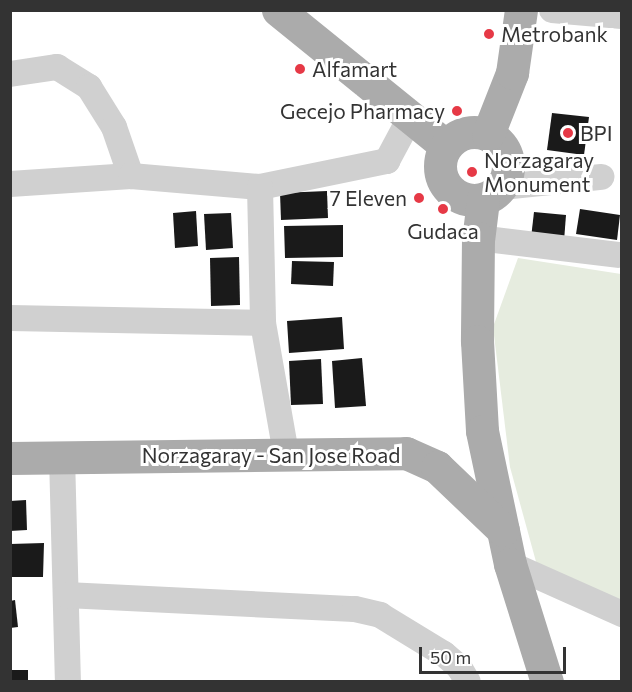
<!DOCTYPE html>
<style>
body{margin:0}
#map{position:relative;width:632px;height:692px;overflow:hidden;background:#fff;font-family:Commissioner,sans-serif}
div>[style]{position:absolute}
[style*='--x']{left:calc(var(--x)*1px);top:calc(var(--y)*1px);width:calc(var(--w)*1px);rotate:calc(var(--a)*1deg)}
.green>*{inset:0;background:#e6ecdf}
.building>*{inset:0;background:#1a1a1a}
.minor>*{height:26px;margin:-13px;padding:0 13px;transform-origin:13px;border-radius:13px;background:#d0d0d0}
.major>*{height:33px;margin:-16.5px;padding:0 16.5px;transform-origin:16.5px;border-radius:16.5px;background:#ababab}
.major>.ring{margin:-16.5px;padding:0;box-sizing:content-box;background:none;border:33px solid #ababab;border-radius:50%}
.dots>*{width:16px;height:16px;translate:-50% -50%;box-sizing:border-box;border:3px solid #fff;border-radius:50%}
span{translate:-50% -50%;white-space:nowrap;text-align:center;line-height:1.15;-webkit-text-stroke:6px #fff;paint-order:stroke}
.poi-label{font-size:21px;color:#333}
.left{translate:0 -50%;text-align:left}
.right{translate:-100% -50%;text-align:right}
.street-label{font-size:21px;color:#333}
.frame{position:absolute;inset:0;border:12px solid #333;pointer-events:none}
.scale{position:absolute;left:419px;top:647px;width:147px;height:27px;box-sizing:border-box;border:3px solid #333;border-top:0;padding-left:8px;font-size:18px;line-height:21px;white-space:nowrap;color:#333;-webkit-text-stroke:4px #fff;paint-order:stroke}
</style>
<div id="map">
<div class="green">
<div style="clip-path:polygon(518px 258px,621px 274px,621px 614px,538px 569px,510px 467px,493px 327px)"></div>
</div>
<div class="building">
<div style="clip-path:polygon(552px 113px,589px 117px,584px 155px,547px 150px)"></div>
<div style="clip-path:polygon(327px 191px,328px 218px,281px 220px,280px 193px)"></div>
<div style="clip-path:polygon(580px 209px,620px 215px,617px 240px,576px 234px)"></div>
<div style="clip-path:polygon(196px 211px,198px 246px,175px 248px,173px 213px)"></div>
<div style="clip-path:polygon(534px 212px,566px 215px,564px 241px,531px 238px)"></div>
<div style="clip-path:polygon(231px 213px,233px 248px,206px 250px,204px 214px)"></div>
<div style="clip-path:polygon(343px 225px,343px 257px,285px 258px,284px 226px)"></div>
<div style="clip-path:polygon(239px 257px,240px 305px,211px 306px,210px 258px)"></div>
<div style="clip-path:polygon(292px 261px,334px 262px,333px 286px,291px 284px)"></div>
<div style="clip-path:polygon(342px 317px,344px 349px,289px 353px,287px 321px)"></div>
<div style="clip-path:polygon(362px 358px,366px 406px,335px 408px,332px 361px)"></div>
<div style="clip-path:polygon(321px 359px,323px 404px,291px 405px,289px 361px)"></div>
<div style="clip-path:polygon(26px 500px,27px 530px,10px 531px,10px 501px)"></div>
<div style="clip-path:polygon(44px 543px,43px 577px,10px 577px,10px 544px)"></div>
<div style="clip-path:polygon(15px 600px,18px 627px,10px 628px,10px 601px)"></div>
<div style="clip-path:polygon(10px 670px,28px 670px,28px 682px,10px 682px)"></div>
</div>
<div class="minor">
<div style="--x:552;--y:10;--w:70;--a:4.9"></div>
<div style="--x:10;--y:74;--w:48;--a:-8.5"></div>
<div style="--x:57;--y:67;--w:38;--a:32"></div>
<div style="--x:89;--y:87;--w:47;--a:58"></div>
<div style="--x:114;--y:127;--w:52;--a:70.9"></div>
<div style="--x:10;--y:184;--w:121;--a:-3.8"></div>
<div style="--x:131;--y:176;--w:129;--a:4.9"></div>
<div style="--x:260;--y:187;--w:130;--a:-11.6"></div>
<div style="--x:387;--y:161;--w:51;--a:-61.9"></div>
<div style="--x:260;--y:187;--w:136;--a:88.7"></div>
<div style="--x:263;--y:323;--w:132;--a:80"></div>
<div style="--x:502;--y:187;--w:100;--a:-5.8"></div>
<div style="--x:478;--y:238;--w:141;--a:6.9"></div>
<div style="--x:10;--y:318;--w:253;--a:1.1"></div>
<div style="--x:62;--y:456;--w:226;--a:88.5"></div>
<div style="--x:510;--y:564;--w:123;--a:24.1"></div>
<div style="--x:66;--y:595;--w:289;--a:2.8"></div>
<div style="--x:355;--y:609;--w:26;--a:13"></div>
<div style="--x:380;--y:615;--w:75;--a:31.4"></div>
<div style="--x:444;--y:654;--w:20;--a:41"></div>
<div style="--x:459;--y:667;--w:17;--a:59"></div>
</div>
<div class="major">
<div style="--x:278;--y:10;--w:216;--a:39"></div>
<div class="ring" style="left:440px;top:132px;width:35px;height:35px"></div>
<div style="--x:488;--y:134;--w:66;--a:-68.5"></div>
<div style="--x:512;--y:73;--w:64;--a:-81.9"></div>
<div style="--x:483;--y:200;--w:38;--a:97"></div>
<div style="--x:478;--y:238;--w:103;--a:90.6"></div>
<div style="--x:477;--y:341;--w:90;--a:86.8"></div>
<div style="--x:482;--y:431;--w:136;--a:78.1"></div>
<div style="--x:510;--y:564;--w:124;--a:72.6"></div>
<div style="--x:10;--y:458;--w:396;--a:-0.7"></div>
<div style="--x:406;--y:453;--w:34;--a:24"></div>
<div style="--x:437;--y:467;--w:91;--a:43.7"></div>
</div>
<div class="dots">
<div style="left:489px;top:34px;background:#e63946"></div>
<div style="left:300px;top:69px;background:#e63946"></div>
<div style="left:457px;top:111px;background:#e63946"></div>
<div style="left:568px;top:133px;background:#e63946"></div>
<div style="left:472px;top:172px;background:#e63946"></div>
<div style="left:419px;top:198px;background:#e63946"></div>
<div style="left:443px;top:209px;background:#e63946"></div>
</div>
<div class="poi-label">
<span class="left" style="left:501px;top:34px">Metrobank</span>
<span class="left" style="left:312px;top:69px">Alfamart</span>
<span class="right" style="left:445px;top:111px">Gecejo Pharmacy</span>
<span class="left" style="left:580px;top:133px">BPI</span>
<span class="left" style="left:484px;top:172px">Norzagaray<br>Monument</span>
<span class="right" style="left:407px;top:198px">7 Eleven</span>
<span style="left:443px;top:231px">Gudaca</span>
</div>
<div class="street-label">
<span style="left:271px;top:455px">Norzagaray - San Jose Road</span>
</div>
<div class="frame"></div>
<div class="scale">50 m</div>
</div>
